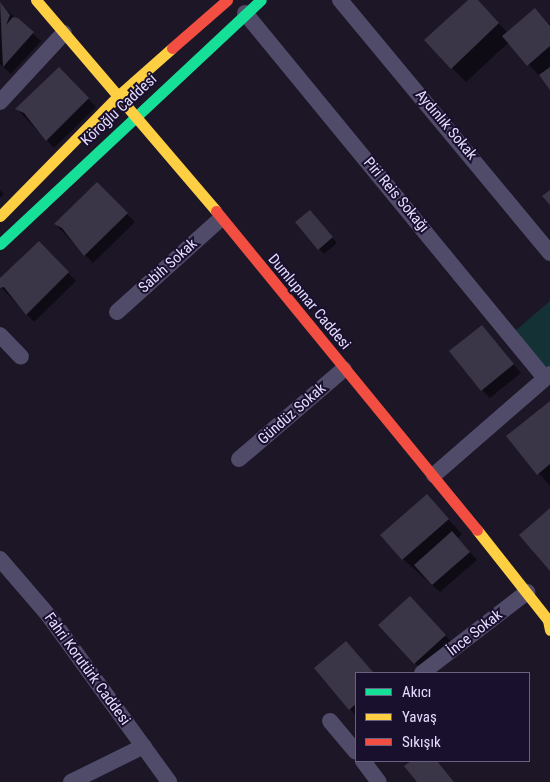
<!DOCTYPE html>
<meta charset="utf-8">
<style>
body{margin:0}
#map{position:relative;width:550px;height:782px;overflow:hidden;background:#1c1627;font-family:"Roboto Condensed",sans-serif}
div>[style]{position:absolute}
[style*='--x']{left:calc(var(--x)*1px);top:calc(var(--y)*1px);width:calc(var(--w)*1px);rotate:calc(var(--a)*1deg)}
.green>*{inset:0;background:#143136}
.shadow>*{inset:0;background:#0007}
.building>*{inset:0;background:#3b3548}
.street>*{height:16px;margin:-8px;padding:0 8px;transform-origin:8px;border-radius:8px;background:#504b68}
.fast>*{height:11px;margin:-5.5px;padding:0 5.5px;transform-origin:5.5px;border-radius:5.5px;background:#16e098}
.slow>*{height:11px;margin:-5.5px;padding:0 5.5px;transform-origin:5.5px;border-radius:5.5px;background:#ffcf43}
.jam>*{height:11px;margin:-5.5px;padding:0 5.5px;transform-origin:5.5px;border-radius:5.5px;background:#f24e42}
span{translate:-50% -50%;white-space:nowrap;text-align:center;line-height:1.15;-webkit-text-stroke:4px #19102d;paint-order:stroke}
.street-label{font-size:15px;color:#e5dcff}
.legend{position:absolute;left:355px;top:672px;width:175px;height:90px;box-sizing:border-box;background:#19102d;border:1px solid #6b6281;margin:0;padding:6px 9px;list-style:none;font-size:15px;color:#e5dcff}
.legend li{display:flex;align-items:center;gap:10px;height:25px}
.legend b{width:25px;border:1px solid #6b6281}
</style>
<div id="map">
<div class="green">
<div style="clip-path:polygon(550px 301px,550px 367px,547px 369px,515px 331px)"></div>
</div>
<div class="shadow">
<div style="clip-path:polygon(470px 0,476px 0,508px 33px,535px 9px,550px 25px,550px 88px,509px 42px,466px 82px,452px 68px)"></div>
<div style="clip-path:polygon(0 4px,41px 41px,11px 74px,0 64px)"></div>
<div style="clip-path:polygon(59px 68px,96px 107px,54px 148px,17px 109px)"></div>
<div style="clip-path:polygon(97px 183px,135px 222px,93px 263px,55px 224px)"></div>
<div style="clip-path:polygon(0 190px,4px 194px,0 198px)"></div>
<div style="clip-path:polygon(315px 217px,337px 243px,324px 254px,319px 249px)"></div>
<div style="clip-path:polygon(39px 242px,76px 281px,34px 322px,0 286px,0 280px)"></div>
<div style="clip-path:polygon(482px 326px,521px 373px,490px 398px,482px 390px)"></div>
<div style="clip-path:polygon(549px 402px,550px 403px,550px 486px,507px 437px)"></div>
<div style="clip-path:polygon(427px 496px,462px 534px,458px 538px,477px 560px,440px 592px,403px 559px)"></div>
<div style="clip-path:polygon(418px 605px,453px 644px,423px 671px,380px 625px)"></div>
<div style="clip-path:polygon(346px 642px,374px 673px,356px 673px,356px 716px,350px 709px)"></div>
<div style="clip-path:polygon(413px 761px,437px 761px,454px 782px,418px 782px,406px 767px)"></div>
</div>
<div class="building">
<div style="clip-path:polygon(468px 0,478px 0,499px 23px,451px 69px,424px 40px)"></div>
<div style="clip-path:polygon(0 2px,10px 15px,6px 25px,13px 17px,18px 18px,34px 32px,3px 67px)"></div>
<div style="clip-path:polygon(535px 8px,550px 26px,550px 46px,527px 66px,502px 36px)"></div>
<div style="clip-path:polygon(59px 67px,89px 98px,46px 141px,24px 113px,15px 109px)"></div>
<div style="clip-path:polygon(550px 67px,550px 90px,539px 75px)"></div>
<div style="clip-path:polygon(97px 182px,128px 213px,84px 256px,62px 228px,54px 224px)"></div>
<div style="clip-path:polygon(550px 190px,550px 205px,542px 196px)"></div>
<div style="clip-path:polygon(310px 210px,333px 237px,318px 250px,295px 222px)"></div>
<div style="clip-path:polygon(39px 241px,69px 272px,26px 315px,4px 287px,0 288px,0 278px)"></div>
<div style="clip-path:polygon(482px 325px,514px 364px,481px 391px,449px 351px)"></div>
<div style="clip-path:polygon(550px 401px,550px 464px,537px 475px,506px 436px)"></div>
<div style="clip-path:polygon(427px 494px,449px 519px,402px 560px,380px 535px)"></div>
<div style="clip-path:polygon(550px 508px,550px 571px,519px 535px)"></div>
<div style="clip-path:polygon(452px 531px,470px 552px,432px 585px,414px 565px)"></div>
<div style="clip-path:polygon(410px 596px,446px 635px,414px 664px,378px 625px)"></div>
<div style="clip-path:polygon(346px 641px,374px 673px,356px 673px,356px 704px,349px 710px,314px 668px)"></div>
<div style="clip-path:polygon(411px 761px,437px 761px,454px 782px,417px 782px,404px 766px)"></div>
</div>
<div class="street">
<div style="--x:340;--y:0;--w:329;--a:50.3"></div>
<div style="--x:245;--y:13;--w:472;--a:50.6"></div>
<div style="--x:0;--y:102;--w:94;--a:-47.2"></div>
<div style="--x:117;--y:312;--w:137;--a:-42"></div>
<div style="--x:0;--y:335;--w:30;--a:46"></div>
<div style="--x:239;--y:459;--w:138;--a:-40.6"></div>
<div style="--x:434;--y:475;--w:154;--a:-41"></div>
<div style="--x:0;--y:559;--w:75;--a:49.3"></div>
<div style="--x:49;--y:616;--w:205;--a:54.1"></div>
<div style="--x:422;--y:673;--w:133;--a:-37.6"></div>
<div style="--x:330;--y:721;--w:40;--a:50"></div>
<div style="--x:363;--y:761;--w:26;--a:53"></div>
<div style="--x:71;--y:782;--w:81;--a:-26.3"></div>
</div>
<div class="fast">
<div style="--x:0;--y:244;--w:357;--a:-43.1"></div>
</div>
<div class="slow">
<div style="--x:36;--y:0;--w:277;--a:49.5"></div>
<div style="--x:0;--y:216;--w:171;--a:-45.5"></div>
<div style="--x:120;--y:94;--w:69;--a:-41.5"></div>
<div style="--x:477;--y:530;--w:115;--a:51.7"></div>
<div style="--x:548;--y:620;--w:10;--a:79"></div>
</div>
<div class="jam">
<div style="--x:172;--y:48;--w:73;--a:-41.1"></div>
<div style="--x:216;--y:211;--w:412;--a:50.7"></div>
</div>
<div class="street-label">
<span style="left:119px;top:110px;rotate:-43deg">Köroğlu Caddesi</span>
<span style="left:446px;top:125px;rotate:50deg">Aydınlık Sokak</span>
<span style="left:396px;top:195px;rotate:50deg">Piri Reis Sokağı</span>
<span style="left:168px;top:266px;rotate:-42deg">Sabih Sokak</span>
<span style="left:309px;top:302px;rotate:50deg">Dumlupınar Caddesi</span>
<span style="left:292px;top:414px;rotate:-41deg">Gündüz Sokak</span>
<span style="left:475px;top:633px;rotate:-38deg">İnce Sokak</span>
<span style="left:87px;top:669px;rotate:54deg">Fahri Korutürk Caddesi</span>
</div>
<ul class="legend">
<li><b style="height:6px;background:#16e098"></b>Akıcı</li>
<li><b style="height:6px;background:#ffcf43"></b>Yavaş</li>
<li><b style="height:6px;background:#f24e42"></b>Sıkışık</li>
</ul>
</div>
